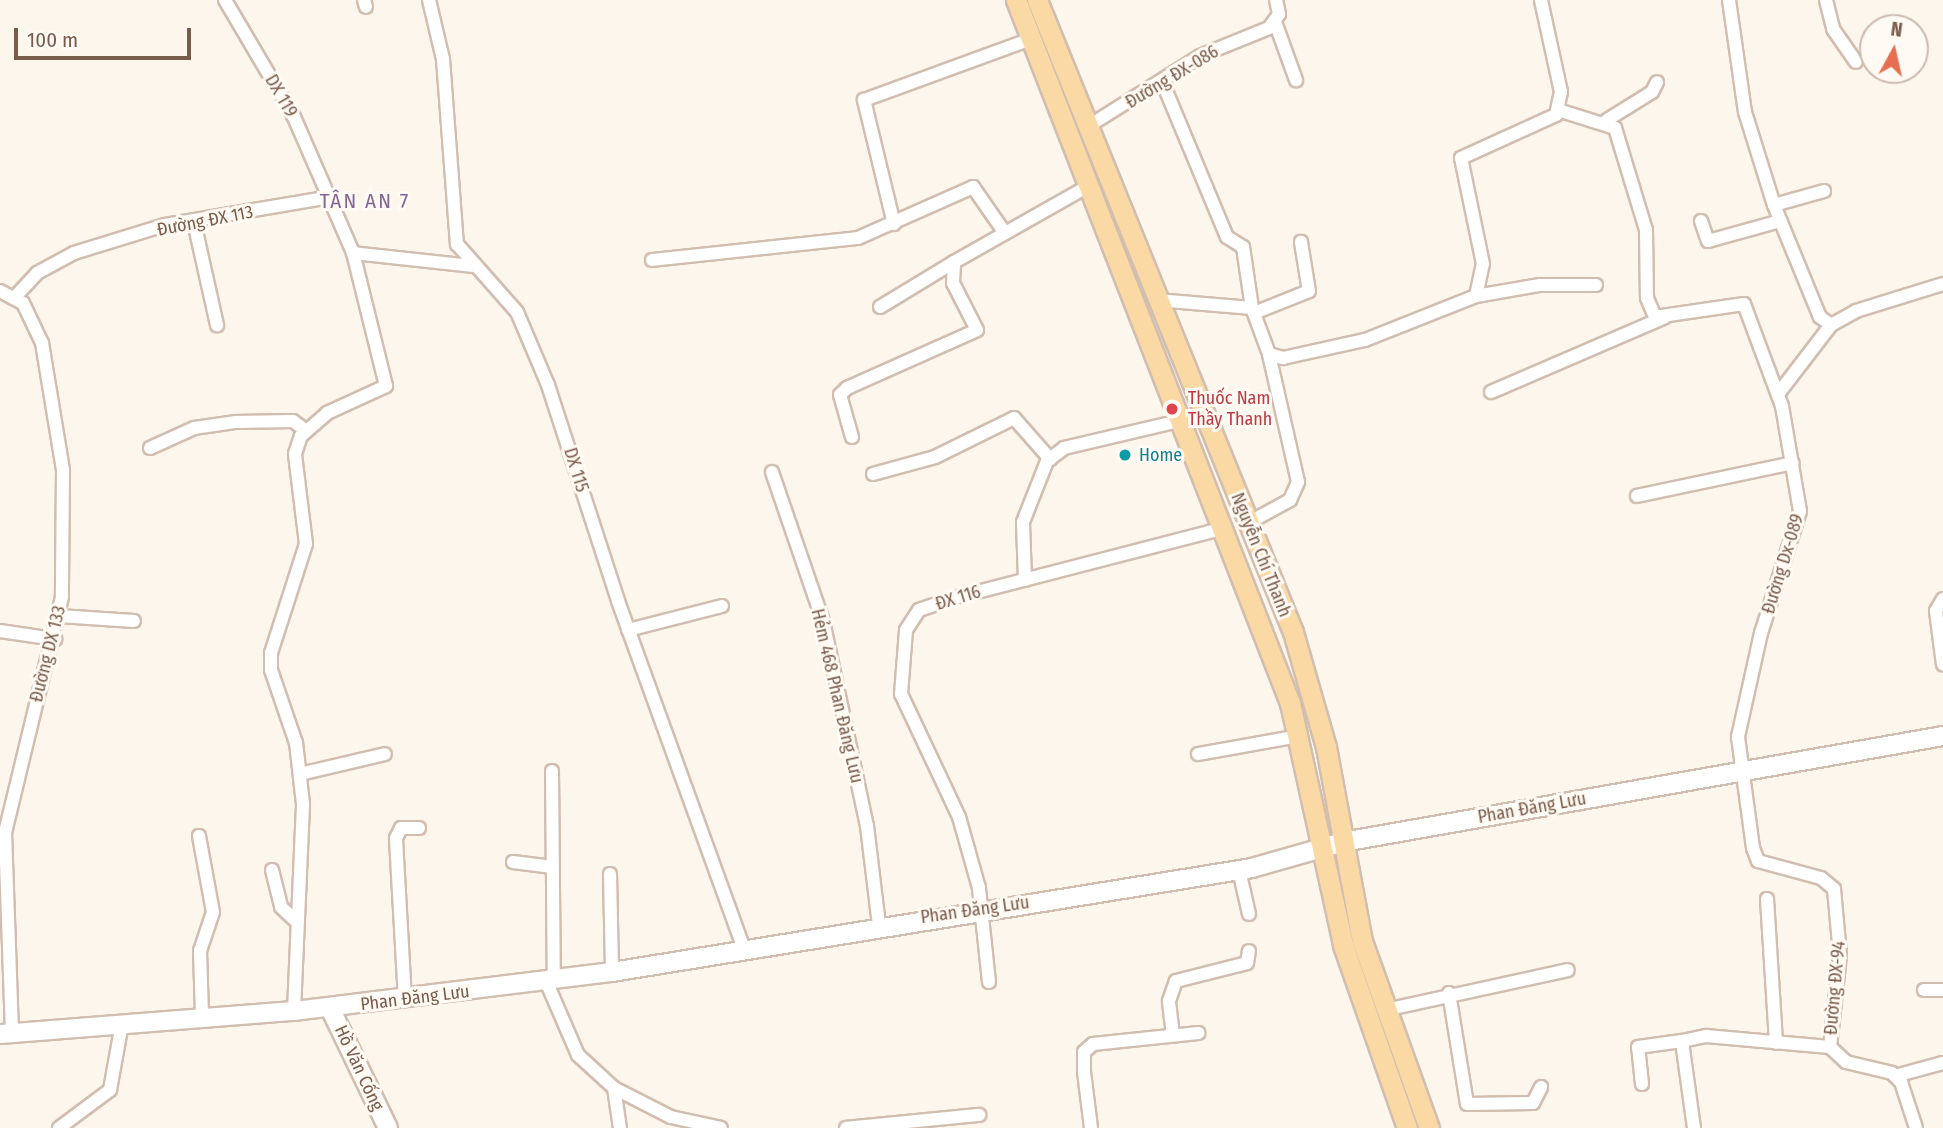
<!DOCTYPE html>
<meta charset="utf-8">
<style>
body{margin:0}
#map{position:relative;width:1943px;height:1128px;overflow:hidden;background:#fdf6ec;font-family:"Fira Sans Condensed",sans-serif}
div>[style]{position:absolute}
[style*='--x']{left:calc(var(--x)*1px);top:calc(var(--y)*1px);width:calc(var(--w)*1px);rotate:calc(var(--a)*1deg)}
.roads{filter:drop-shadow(2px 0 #d1beb0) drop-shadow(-2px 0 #d1beb0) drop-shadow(0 2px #d1beb0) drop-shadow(0 -2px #d1beb0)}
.street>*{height:12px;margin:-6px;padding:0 6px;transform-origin:6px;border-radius:6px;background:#fff}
.secondary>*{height:18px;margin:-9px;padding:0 9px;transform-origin:9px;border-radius:9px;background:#fff}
.primary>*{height:19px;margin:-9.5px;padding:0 9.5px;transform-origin:9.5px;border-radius:9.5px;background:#fbd9a5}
.dots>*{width:19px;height:19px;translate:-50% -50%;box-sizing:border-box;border:4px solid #fffaf3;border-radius:50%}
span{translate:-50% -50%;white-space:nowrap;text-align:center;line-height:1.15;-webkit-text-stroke:6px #fffaf3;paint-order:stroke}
.street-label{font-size:18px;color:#7a5c4d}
.health-label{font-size:18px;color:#be3a42}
.left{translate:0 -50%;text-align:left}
.culture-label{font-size:18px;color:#0d838f}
.quarter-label{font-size:21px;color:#846695;letter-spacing:2px}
.north{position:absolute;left:1859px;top:14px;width:70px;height:70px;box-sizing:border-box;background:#fffaf3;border:2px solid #cabbb1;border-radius:50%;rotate:8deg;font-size:19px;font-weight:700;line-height:28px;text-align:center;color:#7a5c4d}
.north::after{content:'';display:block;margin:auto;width:24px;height:32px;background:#e76f51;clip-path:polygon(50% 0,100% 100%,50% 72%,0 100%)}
.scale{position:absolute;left:14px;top:28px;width:177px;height:32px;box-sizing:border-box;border:4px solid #7a5c4d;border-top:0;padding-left:9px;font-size:21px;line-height:24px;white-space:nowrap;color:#7a5c4d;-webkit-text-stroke:5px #fffaf3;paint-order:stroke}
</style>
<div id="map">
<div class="roads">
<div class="street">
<div style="--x:225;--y:0;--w:136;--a:59.5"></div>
<div style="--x:294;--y:117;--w:148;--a:66.5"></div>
<div style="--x:353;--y:253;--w:120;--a:6.2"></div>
<div style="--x:364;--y:0;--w:7;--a:74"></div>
<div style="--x:429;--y:0;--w:61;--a:76.7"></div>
<div style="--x:443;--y:59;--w:186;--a:85.7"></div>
<div style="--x:457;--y:244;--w:91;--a:48.6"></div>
<div style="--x:517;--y:312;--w:79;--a:67"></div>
<div style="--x:548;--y:385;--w:227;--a:72"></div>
<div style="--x:618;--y:601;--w:370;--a:70.1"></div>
<div style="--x:1729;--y:0;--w:113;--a:81.9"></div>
<div style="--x:1745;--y:112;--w:97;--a:72.7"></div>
<div style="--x:1774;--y:205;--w:121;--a:67.7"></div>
<div style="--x:1820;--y:317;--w:14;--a:36"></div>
<div style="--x:1826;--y:0;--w:30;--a:76"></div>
<div style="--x:1833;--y:29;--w:40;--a:55.1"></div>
<div style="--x:1275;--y:22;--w:62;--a:70.1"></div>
<div style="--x:1162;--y:81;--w:169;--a:67.4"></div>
<div style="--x:1227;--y:237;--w:19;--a:32"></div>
<div style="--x:1243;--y:247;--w:62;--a:81.6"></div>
<div style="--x:1558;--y:110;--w:60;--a:17.5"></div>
<div style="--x:1615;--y:128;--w:107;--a:73.1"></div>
<div style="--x:1646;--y:230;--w:68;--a:89.2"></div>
<div style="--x:1647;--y:298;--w:21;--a:67"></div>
<div style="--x:1655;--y:317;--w:90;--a:-8.3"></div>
<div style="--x:1744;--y:304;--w:109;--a:69.6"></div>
<div style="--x:1782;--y:406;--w:107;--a:80.3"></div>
<div style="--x:1800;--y:511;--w:128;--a:107.7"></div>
<div style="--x:1761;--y:633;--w:107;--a:102.5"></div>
<div style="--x:1738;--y:737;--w:112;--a:82.3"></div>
<div style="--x:1753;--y:848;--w:14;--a:69"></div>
<div style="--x:1758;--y:861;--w:65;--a:15.1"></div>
<div style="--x:1821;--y:878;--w:17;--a:40"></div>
<div style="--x:1834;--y:889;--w:66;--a:84.8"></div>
<div style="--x:1840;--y:955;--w:93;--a:96.2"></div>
<div style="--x:1830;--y:1047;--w:22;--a:43"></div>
<div style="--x:1846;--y:1062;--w:47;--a:13.4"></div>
<div style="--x:1892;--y:1073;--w:13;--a:45"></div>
<div style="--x:1901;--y:1082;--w:48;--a:71.9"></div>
<div style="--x:1607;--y:120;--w:53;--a:-31.9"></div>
<div style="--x:1652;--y:92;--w:11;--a:-63"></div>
<div style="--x:1087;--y:127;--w:133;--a:-32.1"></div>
<div style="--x:1200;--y:56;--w:74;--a:-22.1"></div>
<div style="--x:1269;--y:28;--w:17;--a:-54"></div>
<div style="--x:1279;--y:14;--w:14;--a:-102"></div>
<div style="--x:1774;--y:205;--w:52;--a:-15.6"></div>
<div style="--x:1701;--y:221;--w:21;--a:71"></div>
<div style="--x:1708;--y:241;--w:75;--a:-15.5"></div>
<div style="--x:194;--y:222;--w:106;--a:77.4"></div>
<div style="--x:894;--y:224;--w:128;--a:-103.6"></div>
<div style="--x:864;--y:100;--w:178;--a:-20.1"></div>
<div style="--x:652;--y:260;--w:207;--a:-6.1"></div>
<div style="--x:858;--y:238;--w:126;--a:-23.9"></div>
<div style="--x:973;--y:187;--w:56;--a:55.2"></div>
<div style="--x:0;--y:291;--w:26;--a:28"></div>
<div style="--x:23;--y:303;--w:44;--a:64.6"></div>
<div style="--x:42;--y:343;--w:129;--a:80.6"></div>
<div style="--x:63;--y:470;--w:127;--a:90.5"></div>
<div style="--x:62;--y:597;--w:242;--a:103.6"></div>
<div style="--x:5;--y:832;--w:201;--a:88"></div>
<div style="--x:1476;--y:296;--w:65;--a:-9.8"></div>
<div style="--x:1540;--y:285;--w:56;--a:0"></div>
<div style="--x:14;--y:298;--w:34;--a:-47"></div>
<div style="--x:37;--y:273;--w:42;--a:-28.4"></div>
<div style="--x:74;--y:253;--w:95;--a:-17.1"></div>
<div style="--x:165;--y:225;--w:167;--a:-9.6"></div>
<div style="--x:1157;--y:300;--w:95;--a:4.8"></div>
<div style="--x:1252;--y:308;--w:49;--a:69.7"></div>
<div style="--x:1269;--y:354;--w:15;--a:16"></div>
<div style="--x:1283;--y:358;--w:84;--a:-12.4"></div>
<div style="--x:1365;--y:340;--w:119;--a:-21.6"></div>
<div style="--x:1476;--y:296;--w:33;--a:-78"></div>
<div style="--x:1483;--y:264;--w:108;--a:-101.7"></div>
<div style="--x:1461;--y:158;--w:104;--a:-24.4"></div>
<div style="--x:1556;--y:115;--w:24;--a:-78"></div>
<div style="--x:1561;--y:92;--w:94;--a:-102.3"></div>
<div style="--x:880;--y:307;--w:87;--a:-31.3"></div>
<div style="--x:1254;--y:313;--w:59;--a:-21.8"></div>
<div style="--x:1309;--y:291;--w:50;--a:-99.3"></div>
<div style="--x:1491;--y:392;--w:189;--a:-23.3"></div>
<div style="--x:1778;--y:394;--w:87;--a:-52.5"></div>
<div style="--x:1831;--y:325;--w:29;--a:-29"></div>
<div style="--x:1856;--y:311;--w:91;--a:-17.2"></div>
<div style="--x:852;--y:437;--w:44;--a:-105.9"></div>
<div style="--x:840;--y:395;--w:10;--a:-45"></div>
<div style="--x:847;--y:388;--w:142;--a:-24"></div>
<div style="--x:977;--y:330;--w:53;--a:-117.1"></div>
<div style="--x:953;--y:283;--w:21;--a:-87"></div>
<div style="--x:954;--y:262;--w:156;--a:-29.5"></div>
<div style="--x:150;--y:448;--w:48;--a:-24.4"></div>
<div style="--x:194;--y:428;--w:41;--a:-8.3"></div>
<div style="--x:235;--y:422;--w:58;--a:-1"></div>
<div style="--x:293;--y:421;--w:15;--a:37"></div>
<div style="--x:772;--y:472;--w:157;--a:71.1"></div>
<div style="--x:823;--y:621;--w:210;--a:77.9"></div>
<div style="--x:867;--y:826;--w:100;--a:83.1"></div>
<div style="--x:873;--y:474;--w:64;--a:-15.3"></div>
<div style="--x:935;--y:457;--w:88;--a:-26.3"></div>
<div style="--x:1014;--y:418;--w:55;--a:48.7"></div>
<div style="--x:1637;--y:496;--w:159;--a:-11.9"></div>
<div style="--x:1248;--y:523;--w:48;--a:-28.7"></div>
<div style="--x:1290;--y:500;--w:20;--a:-66"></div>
<div style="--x:1298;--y:482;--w:131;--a:-102.8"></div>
<div style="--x:1025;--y:580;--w:58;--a:-92"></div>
<div style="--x:1023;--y:522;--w:66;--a:-68.5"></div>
<div style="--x:1047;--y:461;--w:21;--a:-37"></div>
<div style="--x:1064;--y:448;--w:122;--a:-13.2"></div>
<div style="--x:1943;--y:599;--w:14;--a:120"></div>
<div style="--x:1936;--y:611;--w:54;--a:82.6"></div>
<div style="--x:59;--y:616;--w:75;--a:3.8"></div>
<div style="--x:628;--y:630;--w:97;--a:-14.3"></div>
<div style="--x:0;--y:631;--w:56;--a:8.3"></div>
<div style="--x:1198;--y:754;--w:103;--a:-10.1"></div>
<div style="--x:552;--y:771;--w:209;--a:89.5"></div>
<div style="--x:300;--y:774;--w:87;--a:-13.2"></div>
<div style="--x:199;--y:836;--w:77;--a:79.6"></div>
<div style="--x:213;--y:912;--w:41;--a:108.4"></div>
<div style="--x:200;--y:951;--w:65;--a:88.2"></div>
<div style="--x:513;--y:862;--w:40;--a:7.1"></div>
<div style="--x:272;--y:870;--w:38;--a:76"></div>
<div style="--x:281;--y:907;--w:22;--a:43"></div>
<div style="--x:1239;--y:870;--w:45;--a:77.2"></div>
<div style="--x:610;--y:874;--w:98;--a:88.8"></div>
<div style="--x:1767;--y:899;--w:144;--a:86.4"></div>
<div style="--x:546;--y:981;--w:81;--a:66.6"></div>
<div style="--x:578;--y:1055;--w:49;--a:42.5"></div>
<div style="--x:614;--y:1088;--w:64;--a:27"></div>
<div style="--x:671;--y:1117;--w:51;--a:12.4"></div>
<div style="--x:989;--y:982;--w:95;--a:-96.1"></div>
<div style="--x:979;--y:888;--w:74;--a:-105.7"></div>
<div style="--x:959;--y:817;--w:136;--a:-115.2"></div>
<div style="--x:901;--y:694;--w:64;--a:-85.5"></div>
<div style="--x:906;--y:630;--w:24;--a:-57"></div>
<div style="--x:919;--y:610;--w:37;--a:-19"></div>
<div style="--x:954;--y:598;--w:280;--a:-14.5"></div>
<div style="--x:1924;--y:990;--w:19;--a:0"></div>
<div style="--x:1449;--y:993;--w:112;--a:80.8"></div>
<div style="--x:1467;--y:1104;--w:66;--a:-0.9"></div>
<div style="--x:1533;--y:1103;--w:18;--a:-63"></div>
<div style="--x:405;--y:1000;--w:162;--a:-93.2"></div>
<div style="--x:396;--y:838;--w:11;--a:-63"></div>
<div style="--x:401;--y:828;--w:18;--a:0"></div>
<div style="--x:1385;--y:1010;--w:187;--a:-12.3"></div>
<div style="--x:294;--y:1011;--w:207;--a:-87.5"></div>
<div style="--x:303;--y:804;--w:61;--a:-96.5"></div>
<div style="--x:296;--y:743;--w:77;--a:-108.9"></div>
<div style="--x:271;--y:670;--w:17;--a:-90"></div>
<div style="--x:271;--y:653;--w:114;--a:-72.2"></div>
<div style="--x:306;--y:544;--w:91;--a:-97"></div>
<div style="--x:295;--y:454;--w:19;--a:-72"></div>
<div style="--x:301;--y:436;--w:35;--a:-41"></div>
<div style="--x:327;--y:413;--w:65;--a:-24.6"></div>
<div style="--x:386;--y:386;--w:137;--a:-103.9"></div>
<div style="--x:1173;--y:1035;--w:34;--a:-97"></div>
<div style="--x:1169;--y:1001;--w:21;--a:-71"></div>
<div style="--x:1176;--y:981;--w:73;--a:-14.2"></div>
<div style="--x:1247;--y:963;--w:12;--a:-81"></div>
<div style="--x:1895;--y:1076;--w:50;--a:-15.2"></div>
<div style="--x:1642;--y:1084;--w:37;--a:-96"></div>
<div style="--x:1638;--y:1047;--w:44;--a:-7.8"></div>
<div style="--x:614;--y:1088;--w:40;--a:81.5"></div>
<div style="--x:59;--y:1128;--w:64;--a:-36.7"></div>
<div style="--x:110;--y:1090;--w:68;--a:-79.8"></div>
<div style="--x:846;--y:1128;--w:134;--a:-5.6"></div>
<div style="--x:1091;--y:1128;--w:56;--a:-97.1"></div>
<div style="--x:1084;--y:1072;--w:20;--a:-90"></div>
<div style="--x:1084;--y:1052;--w:12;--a:-42"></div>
<div style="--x:1093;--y:1044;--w:106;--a:-6"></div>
<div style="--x:1694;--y:1128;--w:88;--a:-97.9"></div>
<div style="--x:1682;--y:1041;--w:25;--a:-12"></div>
<div style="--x:1706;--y:1036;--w:124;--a:5.1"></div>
</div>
<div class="secondary">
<div style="--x:330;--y:1008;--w:133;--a:64.2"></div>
<div style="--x:0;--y:1034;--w:295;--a:-4.5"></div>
<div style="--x:294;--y:1011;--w:320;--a:-7"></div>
<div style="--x:612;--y:972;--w:648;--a:-9.23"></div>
<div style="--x:1252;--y:868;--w:95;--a:-15.9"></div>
<div style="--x:1343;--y:842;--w:609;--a:-10.02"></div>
</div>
<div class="primary">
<div style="--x:1016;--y:0;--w:755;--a:68.71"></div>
<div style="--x:1290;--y:703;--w:248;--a:77.6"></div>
<div style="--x:1343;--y:945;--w:194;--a:70.7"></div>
<div style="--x:1037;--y:0;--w:682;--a:67.95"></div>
<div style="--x:1293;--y:632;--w:120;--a:74"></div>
<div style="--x:1326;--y:747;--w:197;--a:79.5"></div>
<div style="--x:1362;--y:941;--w:199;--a:70.3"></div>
</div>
</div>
<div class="dots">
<div style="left:1172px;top:409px;background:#e0444e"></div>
<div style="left:1125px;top:455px;background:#0f9aa8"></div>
</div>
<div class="street-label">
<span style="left:1172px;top:77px;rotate:-31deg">Đường ĐX-086</span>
<span style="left:281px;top:96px;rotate:60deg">DX 119</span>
<span style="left:205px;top:221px;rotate:-11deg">Đường ĐX 113</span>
<span style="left:576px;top:470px;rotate:73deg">DX 115</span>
<span style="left:1261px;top:555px;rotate:68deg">Nguyễn Chí Thanh</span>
<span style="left:1783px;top:564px;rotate:-73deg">Đường Dx-089</span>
<span style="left:958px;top:598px;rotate:-17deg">ĐX 116</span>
<span style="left:48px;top:654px;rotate:-76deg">Đường DX 133</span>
<span style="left:837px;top:696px;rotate:77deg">Hẻm 468 Phan Đăng Lưu</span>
<span style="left:1532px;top:808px;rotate:-10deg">Phan Đăng Lưu</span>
<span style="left:975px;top:910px;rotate:-8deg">Phan Đăng Lưu</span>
<span style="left:1835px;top:988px;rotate:-85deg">Đường ĐX-94</span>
<span style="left:415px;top:998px;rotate:-7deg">Phan Đăng Lưu</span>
<span style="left:359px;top:1068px;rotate:65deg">Hồ Văn Cống</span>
</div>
<div class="health-label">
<span class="left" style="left:1188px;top:409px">Thuốc Nam<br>Thầy Thanh</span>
</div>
<div class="culture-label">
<span class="left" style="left:1139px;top:455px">Home</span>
</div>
<div class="quarter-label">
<span style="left:365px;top:201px">TÂN AN 7</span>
</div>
<div class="north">N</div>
<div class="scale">100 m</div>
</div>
